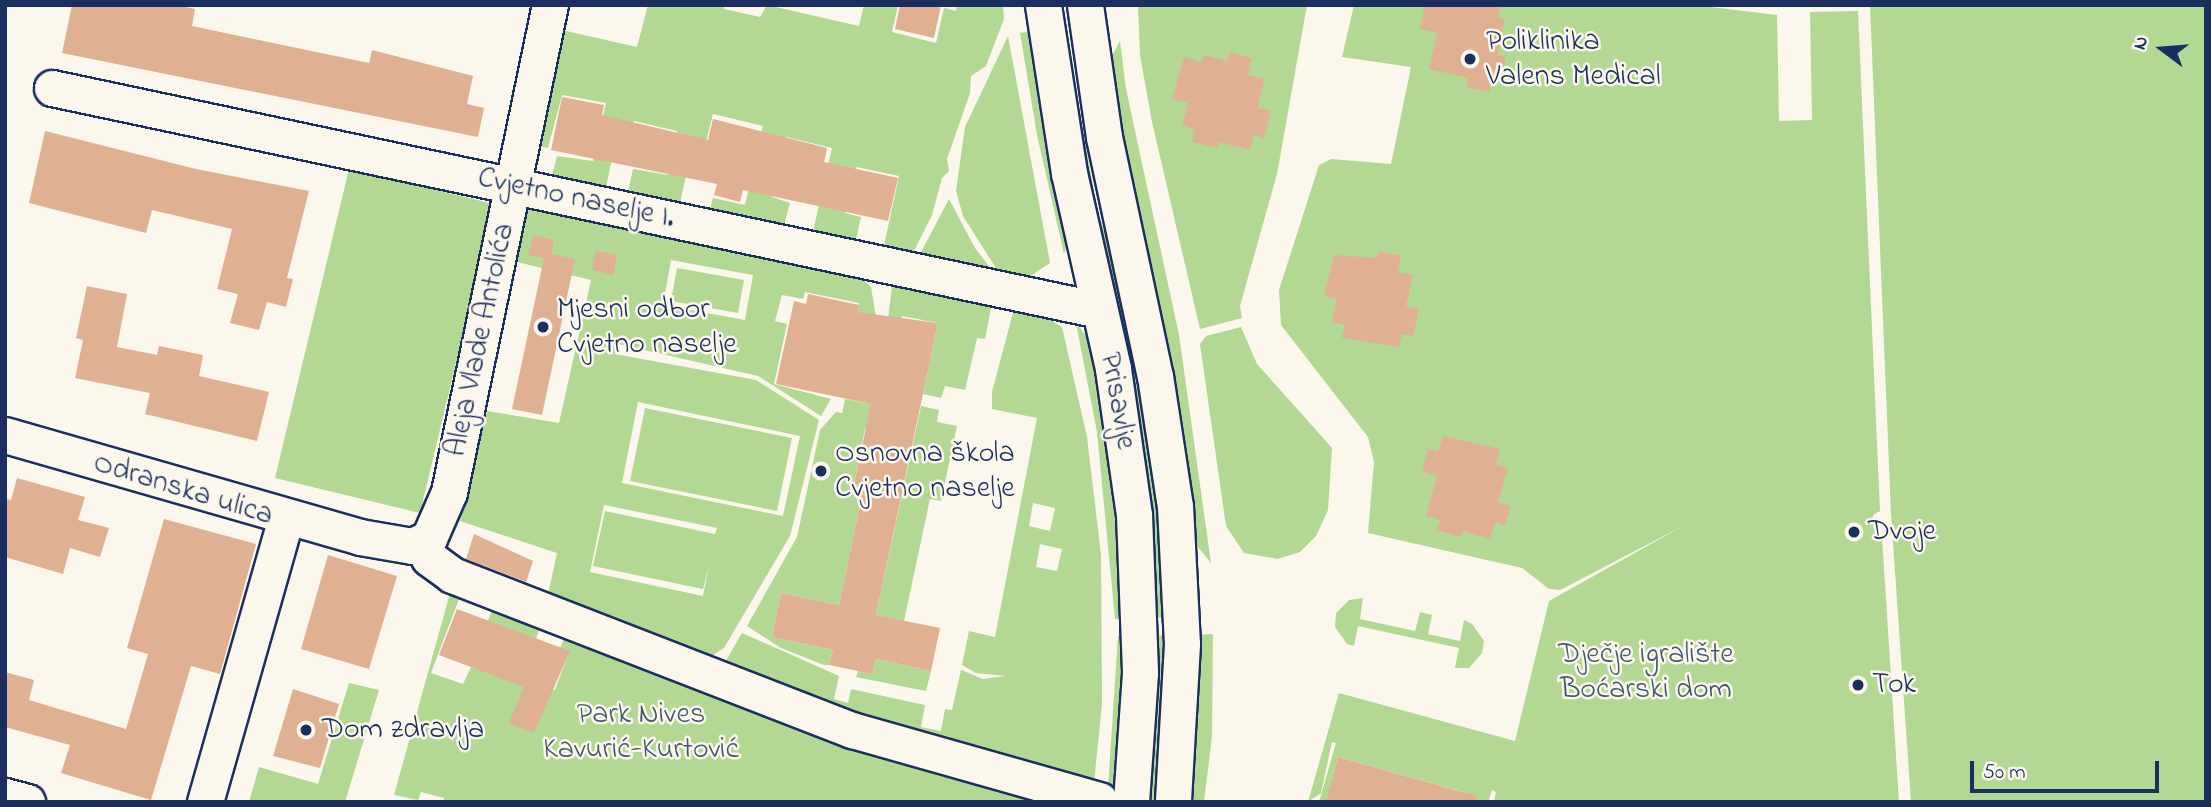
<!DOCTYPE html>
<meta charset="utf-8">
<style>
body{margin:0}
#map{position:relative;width:2211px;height:807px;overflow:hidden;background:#fbf7ec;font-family:"Indie Flower",sans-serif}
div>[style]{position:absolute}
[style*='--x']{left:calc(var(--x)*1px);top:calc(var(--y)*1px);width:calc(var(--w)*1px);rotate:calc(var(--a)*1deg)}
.green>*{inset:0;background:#b2d894}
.building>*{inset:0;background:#e0b092}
.roads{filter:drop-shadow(2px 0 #1b2f5e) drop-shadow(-2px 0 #1b2f5e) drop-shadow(0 2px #1b2f5e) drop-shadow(0 -2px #1b2f5e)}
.minor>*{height:35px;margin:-17.5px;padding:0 17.5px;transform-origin:17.5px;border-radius:17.5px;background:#fbf7ec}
.dots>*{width:19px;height:19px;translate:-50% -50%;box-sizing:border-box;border:4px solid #fbf7ec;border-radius:50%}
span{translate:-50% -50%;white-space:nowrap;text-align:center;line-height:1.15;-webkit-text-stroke:5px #fbf7ec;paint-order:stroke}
.poi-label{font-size:30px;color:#1b2f5e}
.left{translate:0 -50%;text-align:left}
.street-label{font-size:30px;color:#1b2f5e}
.park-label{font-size:30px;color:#41596c}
.frame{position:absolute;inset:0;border:7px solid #1b2f5e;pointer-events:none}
.north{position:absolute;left:2127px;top:14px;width:70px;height:70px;-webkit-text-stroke:5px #fbf7ec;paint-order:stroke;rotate:286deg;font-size:19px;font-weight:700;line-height:28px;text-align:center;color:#1b2f5e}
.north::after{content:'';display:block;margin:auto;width:24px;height:32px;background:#1b2f5e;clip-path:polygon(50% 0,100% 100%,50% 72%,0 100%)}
.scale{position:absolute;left:1970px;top:761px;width:189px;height:32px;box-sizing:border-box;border:4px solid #1b2f5e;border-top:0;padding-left:9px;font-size:21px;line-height:24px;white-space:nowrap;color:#1b2f5e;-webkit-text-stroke:5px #fbf7ec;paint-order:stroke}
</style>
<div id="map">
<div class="green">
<div style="clip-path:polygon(648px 5px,724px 5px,724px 9px,760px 17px,767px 5px,859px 26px,864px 5px,898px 5px,892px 32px,936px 43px,944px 8px,956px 11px,957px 5px,1003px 5px,1004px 19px,986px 66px,971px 76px,970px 93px,947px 159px,949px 171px,942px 178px,932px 215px,913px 253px,883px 250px,899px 176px,856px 167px,845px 213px,861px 217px,855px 244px,812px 236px,832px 148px,786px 137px,772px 197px,790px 203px,783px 229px,709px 213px,713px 198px,745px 205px,763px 126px,713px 114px,697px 178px,686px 176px,679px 207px,627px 196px,633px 169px,668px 175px,677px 131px,634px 121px,624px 156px,613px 154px,605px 192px,551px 179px,557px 156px,593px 161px,606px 103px,562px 95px,548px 148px,538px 146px,562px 30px,637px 47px)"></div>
<div style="clip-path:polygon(1307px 5px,1277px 174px,1240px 306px,1242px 318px,1200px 329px,1152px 122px,1140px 55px,1138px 6px)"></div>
<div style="clip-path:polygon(1354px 5px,1694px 5px,1777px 15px,1779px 121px,1812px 120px,1810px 12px,1858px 11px,1880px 511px,1873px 515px,1875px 533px,1882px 537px,1899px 802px,1494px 802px,1496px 792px,1492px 790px,1488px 802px,1465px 802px,1467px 793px,1338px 757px,1327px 799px,1334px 802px,1319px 802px,1336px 743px,1332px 742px,1321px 793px,1308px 802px,1339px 693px,1515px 741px,1549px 601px,1683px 526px,1560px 590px,1549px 589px,1522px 568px,1368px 533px,1374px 462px,1368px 437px,1281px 325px,1279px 290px,1319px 165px,1331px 159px,1391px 164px,1411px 67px,1342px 57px)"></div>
<div style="clip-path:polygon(1870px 5px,2206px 5px,2206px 802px,1911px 802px,1891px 514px)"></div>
<div style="clip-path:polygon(1065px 29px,1098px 214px,1119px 273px,1154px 452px,1169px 617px,1153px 618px,1059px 30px)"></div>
<div style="clip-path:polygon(1032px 31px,1069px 241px,1064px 254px,1037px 135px,1020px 33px)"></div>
<div style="clip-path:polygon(1008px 36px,1050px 263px,1026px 279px,999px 273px,963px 216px,956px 191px,965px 127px)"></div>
<div style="clip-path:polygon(1120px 41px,1126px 89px,1179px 335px,1211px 563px,1193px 541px,1105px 69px)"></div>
<div style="clip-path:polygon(349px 169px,494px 204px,420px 513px,275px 478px)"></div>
<div style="clip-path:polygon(949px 199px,975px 248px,992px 270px,919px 256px)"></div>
<div style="clip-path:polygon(evenodd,525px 202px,795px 258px,794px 263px,812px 267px,815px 263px,857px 274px,871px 287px,876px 317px,857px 312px,859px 303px,805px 292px,803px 299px,782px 295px,775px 321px,787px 324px,774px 384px,831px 399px,821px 416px,758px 376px,618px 344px,615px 354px,756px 380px,819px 420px,790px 536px,724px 648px,710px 657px,725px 662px,742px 633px,839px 676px,834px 699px,848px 703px,851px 689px,925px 705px,921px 727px,941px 731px,945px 709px,952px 710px,961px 670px,983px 679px,1006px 676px,976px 673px,962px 665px,969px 631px,995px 637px,1037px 418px,992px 409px,992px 392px,1015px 305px,1046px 311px,1045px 317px,1062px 327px,1087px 437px,1101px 555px,1102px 704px,1092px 802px,444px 802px,444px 798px,421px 792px,418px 800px,394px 795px,452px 586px,462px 591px,431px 673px,463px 684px,471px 667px,555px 690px,569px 652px,560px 648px,567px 632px,547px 599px,557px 553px,460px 521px,487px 411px,559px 423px,591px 280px,513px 261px,525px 202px,671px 260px,753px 275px,745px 320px,663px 305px,671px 260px,525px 202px,638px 402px,800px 436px,783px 516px,622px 483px,638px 402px,525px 202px,1033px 503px,1055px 508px,1050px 531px,1029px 526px,1033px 503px,525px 202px,604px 505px,717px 528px,715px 534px,605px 511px,593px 566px,703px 589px,709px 566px,703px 596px,590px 572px,604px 505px,525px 202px,1040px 544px,1062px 549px,1057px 571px,1036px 567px,1040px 544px)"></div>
<div style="clip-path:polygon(677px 268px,744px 280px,738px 313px,671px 301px)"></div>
<div style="clip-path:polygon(893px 278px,992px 303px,985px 339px,977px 338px,965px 390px,945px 386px,941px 398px,923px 394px,938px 323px,902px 316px,900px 323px,888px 319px)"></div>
<div style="clip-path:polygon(1076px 323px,1092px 343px,1109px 426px,1126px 619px,1115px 619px,1097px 432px)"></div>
<div style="clip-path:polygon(1241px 327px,1257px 364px,1332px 448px,1328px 510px,1316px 536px,1300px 552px,1278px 559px,1244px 553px,1226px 526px,1200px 344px,1206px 336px)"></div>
<div style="clip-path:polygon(884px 398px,865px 429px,854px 484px,864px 486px,839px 605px,781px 593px,772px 637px,833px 650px,829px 665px,824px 665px,781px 648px,747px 626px,797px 537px,820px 430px,836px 412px,842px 413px,845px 399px,865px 403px)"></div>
<div style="clip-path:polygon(921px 406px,939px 410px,937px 422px,957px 426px,941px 501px,930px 499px,904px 621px,876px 615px)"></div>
<div style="clip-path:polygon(645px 408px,792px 438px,777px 511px,630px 481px)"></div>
<div style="clip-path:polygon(1363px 598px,1360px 619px,1415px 631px,1420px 612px,1432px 615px,1428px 634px,1460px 641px,1464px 620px,1472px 624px,1484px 641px,1482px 653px,1469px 668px,1455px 668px,1459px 648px,1358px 626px,1354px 646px,1347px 644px,1335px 627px,1336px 613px,1349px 600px)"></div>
<div style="clip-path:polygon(494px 604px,542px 622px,536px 639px,488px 621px)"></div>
<div style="clip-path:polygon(1213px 634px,1212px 736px,1204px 802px,1188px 802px,1194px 635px)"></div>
<div style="clip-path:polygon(1167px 635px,1159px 802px,1149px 802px,1153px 636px)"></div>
<div style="clip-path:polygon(1118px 636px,1127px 636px,1117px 802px,1107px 802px)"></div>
<div style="clip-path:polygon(876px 659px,931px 671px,926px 691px,856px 677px,858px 671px,872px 674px)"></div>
<div style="clip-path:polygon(349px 683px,379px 690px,345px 802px,249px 802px,259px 767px,318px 784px)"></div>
</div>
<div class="building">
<div style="clip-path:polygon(72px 5px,177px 5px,195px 9px,192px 26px,369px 63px,372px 50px,473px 76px,467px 104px,484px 108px,478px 137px,62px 53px)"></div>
<div style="clip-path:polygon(900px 5px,941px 5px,934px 38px,895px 29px)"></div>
<div style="clip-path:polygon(1425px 5px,1501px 5px,1498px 18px,1505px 19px,1498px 55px,1506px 57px,1501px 80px,1492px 78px,1489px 92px,1466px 87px,1468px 78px,1429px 69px,1437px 33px,1420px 29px)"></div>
<div style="clip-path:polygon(1230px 52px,1252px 58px,1248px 75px,1265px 79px,1257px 108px,1271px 111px,1264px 138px,1254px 135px,1250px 150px,1219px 142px,1217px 148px,1192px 142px,1195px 129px,1182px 125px,1188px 103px,1172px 99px,1184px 57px,1202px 62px,1204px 55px,1227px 61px)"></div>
<div style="clip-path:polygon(562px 97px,604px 105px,602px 115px,708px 140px,713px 119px,827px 148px,824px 162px,898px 178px,888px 221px,743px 190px,740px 202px,714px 195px,717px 184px,551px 150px)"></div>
<div style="clip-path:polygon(45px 131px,196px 169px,309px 191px,287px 278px,293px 279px,286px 307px,267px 302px,259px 330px,230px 323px,238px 294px,217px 289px,232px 229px,152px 210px,146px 233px,29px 203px)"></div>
<div style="clip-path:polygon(533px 235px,554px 240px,551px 254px,575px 259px,542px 415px,512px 409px,544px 258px,528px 255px)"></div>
<div style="clip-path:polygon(596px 251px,617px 255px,613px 275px,592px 270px)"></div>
<div style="clip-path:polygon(1379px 251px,1401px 256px,1397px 272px,1413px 275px,1406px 306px,1419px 309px,1413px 336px,1402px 334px,1399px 347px,1342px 338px,1345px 325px,1332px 322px,1337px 299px,1324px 296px,1334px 255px,1377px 258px)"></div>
<div style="clip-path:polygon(87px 286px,127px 294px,117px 347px,157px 355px,159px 346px,203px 355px,199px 376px,269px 392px,257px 441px,145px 414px,150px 393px,75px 378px,83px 340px,76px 338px)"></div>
<div style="clip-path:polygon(808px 294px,859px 305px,857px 312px,938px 323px,876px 615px,940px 628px,931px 671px,876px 659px,872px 674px,829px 665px,833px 650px,772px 637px,781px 593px,839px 605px,864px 486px,854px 484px,871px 404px,776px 384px,794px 301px,806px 304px)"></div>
<div style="clip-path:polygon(1443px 436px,1500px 449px,1496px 465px,1508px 468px,1498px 502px,1511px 506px,1505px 525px,1495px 522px,1490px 539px,1463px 531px,1461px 537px,1437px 530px,1440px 520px,1426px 516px,1437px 476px,1422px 471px,1428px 449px,1438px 452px)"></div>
<div style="clip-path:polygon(17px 478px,85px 497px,78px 520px,109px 528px,100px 557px,70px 548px,63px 574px,5px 557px,5px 499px,11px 500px)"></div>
<div style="clip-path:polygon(164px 519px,256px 544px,220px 674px,191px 666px,151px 800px,61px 773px,70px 745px,5px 727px,5px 672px,34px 680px,29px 700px,126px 729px,148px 654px,127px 648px)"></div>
<div style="clip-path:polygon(474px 534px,533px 561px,526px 582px,466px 559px)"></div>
<div style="clip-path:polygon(328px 555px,397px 576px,369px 669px,301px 649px)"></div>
<div style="clip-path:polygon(457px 609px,570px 651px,534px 733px,509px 723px,524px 687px,439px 655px)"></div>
<div style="clip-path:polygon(293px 689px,339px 704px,320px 768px,273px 756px)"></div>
<div style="clip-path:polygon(1338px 757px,1477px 796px,1476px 802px,1326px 802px)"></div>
</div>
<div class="roads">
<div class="minor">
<div style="--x:1043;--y:5;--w:170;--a:81.2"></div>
<div style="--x:1069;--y:173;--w:201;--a:77.3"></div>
<div style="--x:1113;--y:369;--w:148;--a:81.8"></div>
<div style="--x:1134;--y:515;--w:158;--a:87.8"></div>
<div style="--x:1140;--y:673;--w:129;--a:94"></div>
<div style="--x:1085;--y:5;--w:133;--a:81.8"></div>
<div style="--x:1104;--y:137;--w:244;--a:78"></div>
<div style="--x:1155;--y:376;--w:132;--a:81.3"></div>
<div style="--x:1175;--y:506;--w:138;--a:87.1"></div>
<div style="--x:1182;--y:644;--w:158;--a:93.3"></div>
<div style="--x:52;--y:88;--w:1070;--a:11.97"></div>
<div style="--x:5;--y:435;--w:369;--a:16"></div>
<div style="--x:360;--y:537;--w:53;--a:9.8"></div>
<div style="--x:412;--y:546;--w:19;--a:-25"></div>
<div style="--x:429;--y:538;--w:50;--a:-66.5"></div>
<div style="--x:449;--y:492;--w:497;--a:-78.3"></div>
<div style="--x:421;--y:544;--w:16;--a:60"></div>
<div style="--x:429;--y:558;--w:29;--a:36"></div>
<div style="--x:452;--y:575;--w:429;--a:21.2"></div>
<div style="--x:852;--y:730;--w:257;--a:15.8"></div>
<div style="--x:5;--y:796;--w:23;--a:15"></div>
<div style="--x:205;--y:802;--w:295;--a:-74.1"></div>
</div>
</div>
<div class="dots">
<div style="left:1470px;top:59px;background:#1b2f5e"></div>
<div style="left:543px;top:327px;background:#1b2f5e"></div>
<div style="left:821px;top:471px;background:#1b2f5e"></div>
<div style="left:1854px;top:532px;background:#1b2f5e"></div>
<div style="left:1858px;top:685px;background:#1b2f5e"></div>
<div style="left:306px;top:730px;background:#1b2f5e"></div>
</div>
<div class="poi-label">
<span class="left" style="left:1486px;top:59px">Poliklinika<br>Valens Medical</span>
<span class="left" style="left:557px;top:327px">Mjesni odbor<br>Cvjetno naselje</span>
<span class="left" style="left:835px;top:471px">Osnovna škola<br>Cvjetno naselje</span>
<span class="left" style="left:1868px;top:532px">Dvoje</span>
<span class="left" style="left:1872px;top:685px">Tok</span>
<span class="left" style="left:322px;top:730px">Dom zdravlja</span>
</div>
<div class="street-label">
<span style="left:576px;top:199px;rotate:12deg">Cvjetno naselje I.</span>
<span style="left:481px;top:340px;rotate:-78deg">Aleja Vlade Antolića</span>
<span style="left:1117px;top:401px;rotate:80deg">Prisavlje</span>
<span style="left:183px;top:490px;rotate:17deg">Odranska ulica</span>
</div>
<div class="park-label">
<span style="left:1646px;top:672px">Dječje igralište<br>Boćarski dom</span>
<span style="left:641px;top:732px">Park Nives<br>Kavurić-Kurtović</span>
</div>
<div class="frame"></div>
<div class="north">N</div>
<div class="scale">50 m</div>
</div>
